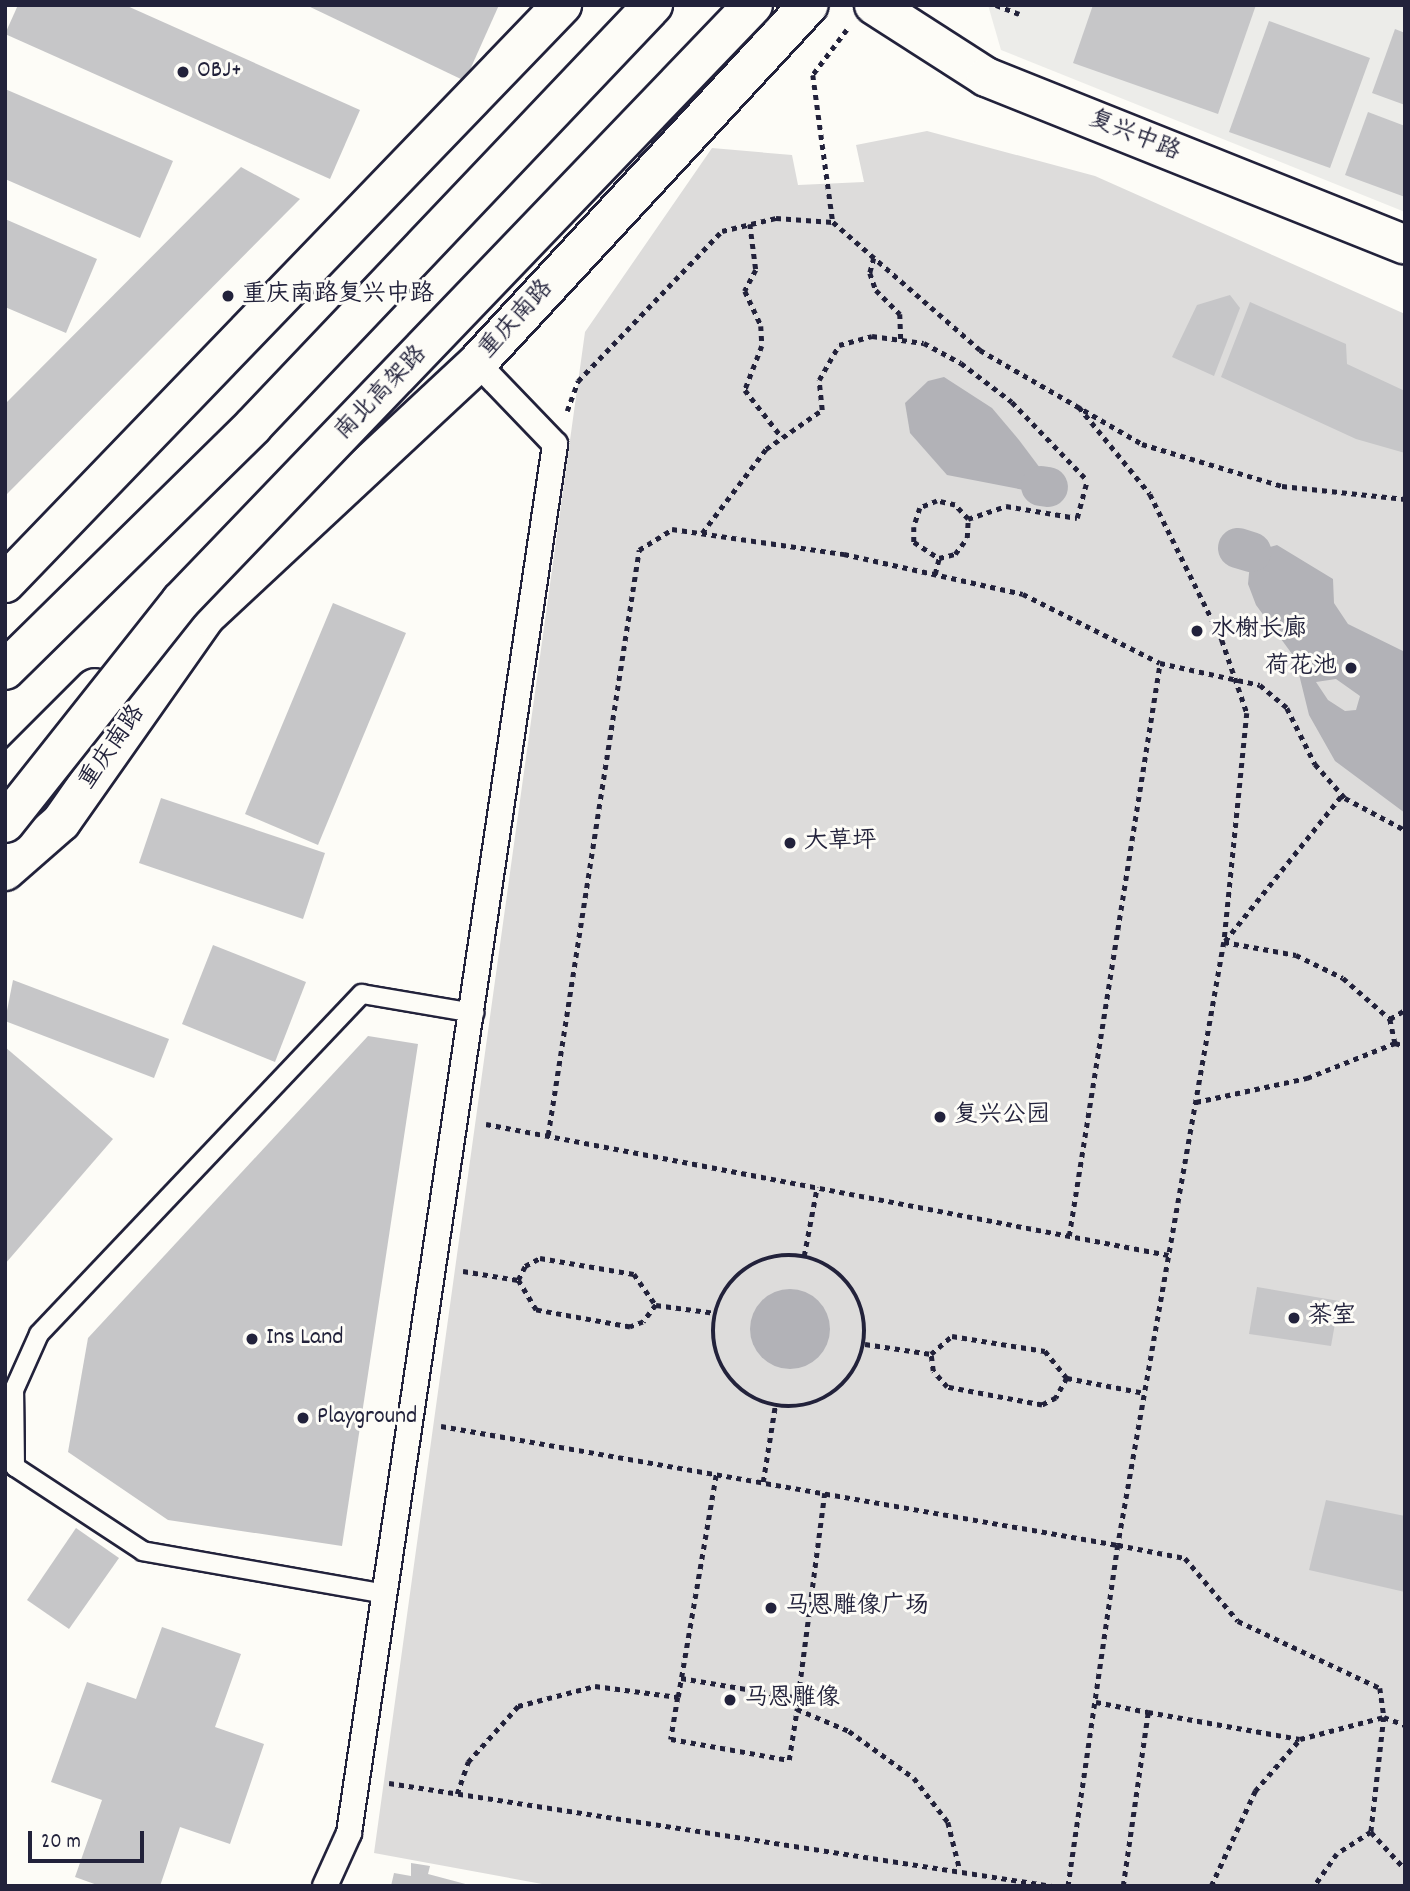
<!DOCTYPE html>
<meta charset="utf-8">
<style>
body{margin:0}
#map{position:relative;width:1410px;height:1891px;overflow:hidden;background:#fdfcf7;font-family:Dekko,"LXGW WenKai TC",sans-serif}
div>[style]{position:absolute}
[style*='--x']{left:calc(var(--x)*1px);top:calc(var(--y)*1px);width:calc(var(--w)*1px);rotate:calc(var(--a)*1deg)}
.built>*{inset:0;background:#ecece9}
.green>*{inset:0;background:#dddcdb}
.water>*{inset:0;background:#b2b2b7}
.round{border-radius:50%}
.canal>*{height:40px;margin:-20px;padding:0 20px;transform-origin:20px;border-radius:20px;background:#b2b2b7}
.building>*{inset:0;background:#c6c6c8}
.path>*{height:4.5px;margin-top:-2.25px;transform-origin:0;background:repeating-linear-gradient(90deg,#22223b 0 5px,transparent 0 10px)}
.path>.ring{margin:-2.25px;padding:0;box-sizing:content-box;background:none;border:4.5px solid #22223b;border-radius:50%}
.roads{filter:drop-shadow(2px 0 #22223b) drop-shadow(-2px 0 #22223b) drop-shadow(0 2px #22223b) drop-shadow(0 -2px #22223b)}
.service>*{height:18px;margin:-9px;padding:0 9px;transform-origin:9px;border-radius:9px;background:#fdfcf7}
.pedestrian>*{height:24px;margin:-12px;padding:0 12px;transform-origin:12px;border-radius:12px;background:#fdfcf7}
.secondary>*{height:38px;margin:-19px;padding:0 19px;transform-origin:19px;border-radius:19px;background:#fdfcf7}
.primary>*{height:38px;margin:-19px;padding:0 19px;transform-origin:19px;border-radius:19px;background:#fdfcf7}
.trunk>*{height:38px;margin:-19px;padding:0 19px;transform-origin:19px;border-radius:19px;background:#fdfcf7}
.path-bridge>*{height:4.5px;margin-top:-2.25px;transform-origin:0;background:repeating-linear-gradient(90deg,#22223b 0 5px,transparent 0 10px)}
.bridges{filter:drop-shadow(2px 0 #22223b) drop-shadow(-2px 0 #22223b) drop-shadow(0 2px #22223b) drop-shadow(0 -2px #22223b)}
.trunk-bridge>*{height:38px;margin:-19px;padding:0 19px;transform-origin:19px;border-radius:19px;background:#fdfcf7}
.dots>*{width:19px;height:19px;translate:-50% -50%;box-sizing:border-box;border:4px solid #fdfcf7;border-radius:50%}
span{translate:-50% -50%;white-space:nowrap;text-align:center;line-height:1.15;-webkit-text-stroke:6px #fdfcf7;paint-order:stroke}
.poi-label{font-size:24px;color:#22223b}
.left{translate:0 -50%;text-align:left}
.right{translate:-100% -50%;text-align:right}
.street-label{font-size:24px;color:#22223b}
.frame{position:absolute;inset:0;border:7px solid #22223b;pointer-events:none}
.scale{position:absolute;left:28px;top:1831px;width:116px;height:32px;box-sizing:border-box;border:4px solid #22223b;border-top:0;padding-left:9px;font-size:21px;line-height:24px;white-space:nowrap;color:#22223b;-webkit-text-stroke:5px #fdfcf7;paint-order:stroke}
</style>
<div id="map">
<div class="built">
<div style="clip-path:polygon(988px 5px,1405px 5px,1405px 212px,1001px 50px)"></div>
</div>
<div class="green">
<div style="clip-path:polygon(927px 131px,1095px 176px,1405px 314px,1405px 1886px,553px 1886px,374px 1853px,585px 332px,712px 148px,792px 155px,798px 185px,864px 182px,856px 145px)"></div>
</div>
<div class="water">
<div style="clip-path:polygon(944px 377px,992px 408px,1019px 440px,1043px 472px,1034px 492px,947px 475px,910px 433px,905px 403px,928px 381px)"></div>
<div style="clip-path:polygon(evenodd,1277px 545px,1333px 579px,1334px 603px,1348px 624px,1405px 652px,1405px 813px,1335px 761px,1309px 715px,1295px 658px,1256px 605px,1248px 584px,1251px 552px,1277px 545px,1336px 679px,1360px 696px,1356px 710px,1345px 711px,1328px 700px,1316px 682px,1336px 679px)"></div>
<div class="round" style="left:750px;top:1289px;width:80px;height:80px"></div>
</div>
<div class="canal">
<div style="--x:1041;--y:486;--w:7;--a:8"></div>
<div style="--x:1238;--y:548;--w:14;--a:17"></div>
</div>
<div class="building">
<div style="clip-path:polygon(18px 5px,125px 5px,360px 110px,330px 179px,5px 34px)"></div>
<div style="clip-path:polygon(306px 5px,499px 5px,465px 81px)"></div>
<div style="clip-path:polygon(1093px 5px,1256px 5px,1218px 114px,1073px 63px)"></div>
<div style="clip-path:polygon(1269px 21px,1370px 58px,1330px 168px,1229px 132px)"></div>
<div style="clip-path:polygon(1395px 29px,1405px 33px,1405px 105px,1372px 93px)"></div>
<div style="clip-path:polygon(5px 89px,173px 161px,140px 238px,5px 179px)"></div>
<div style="clip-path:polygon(1368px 112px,1405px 126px,1405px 197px,1345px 175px)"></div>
<div style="clip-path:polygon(241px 167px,300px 199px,5px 496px,5px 404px)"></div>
<div style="clip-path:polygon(5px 219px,97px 259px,66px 333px,5px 307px)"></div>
<div style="clip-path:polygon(1230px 295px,1240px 308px,1214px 376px,1172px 357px,1197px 305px)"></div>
<div style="clip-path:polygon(1250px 302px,1346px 344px,1347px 364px,1405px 391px,1405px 453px,1356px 439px,1221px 377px)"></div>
<div style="clip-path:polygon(333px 603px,406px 633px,318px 845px,245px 814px)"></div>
<div style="clip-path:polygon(161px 798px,325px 853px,303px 919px,139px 863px)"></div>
<div style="clip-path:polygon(213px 945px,306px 982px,275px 1062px,182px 1024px)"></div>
<div style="clip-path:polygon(13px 980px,169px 1039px,154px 1078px,5px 1021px)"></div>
<div style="clip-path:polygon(368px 1036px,418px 1044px,342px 1546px,168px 1520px,68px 1452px,88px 1338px)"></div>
<div style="clip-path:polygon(5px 1047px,113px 1139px,5px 1264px)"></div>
<div style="clip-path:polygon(1257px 1287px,1339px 1301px,1331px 1346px,1249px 1334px)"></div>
<div style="clip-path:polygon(1326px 1500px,1405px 1516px,1405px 1592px,1309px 1570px)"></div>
<div style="clip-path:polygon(76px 1528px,119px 1558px,69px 1629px,27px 1600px)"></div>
<div style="clip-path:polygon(162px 1627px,241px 1654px,215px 1727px,264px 1744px,230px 1844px,180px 1827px,160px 1886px,100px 1886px,75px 1877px,102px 1800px,51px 1782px,87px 1682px,136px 1699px)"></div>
<div style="clip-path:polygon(411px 1863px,430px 1866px,428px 1874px,473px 1886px,391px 1886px,394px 1873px,411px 1876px)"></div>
</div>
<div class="path">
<div style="--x:996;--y:5;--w:25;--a:21"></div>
<div style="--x:847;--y:30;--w:56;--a:127.1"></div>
<div style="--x:813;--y:75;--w:148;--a:82.3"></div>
<div style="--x:833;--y:222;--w:195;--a:41"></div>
<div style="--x:980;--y:350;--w:187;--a:30.1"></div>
<div style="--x:1142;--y:444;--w:146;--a:16.7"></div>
<div style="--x:1282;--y:486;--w:124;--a:6"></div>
<div style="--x:750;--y:224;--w:46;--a:82.6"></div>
<div style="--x:756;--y:270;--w:24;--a:118"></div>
<div style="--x:745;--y:291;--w:38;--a:65"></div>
<div style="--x:761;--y:326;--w:20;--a:87"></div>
<div style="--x:762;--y:346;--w:47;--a:111.1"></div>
<div style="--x:745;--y:390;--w:58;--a:52"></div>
<div style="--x:874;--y:258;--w:16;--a:105"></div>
<div style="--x:870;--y:273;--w:18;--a:71"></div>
<div style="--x:876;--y:290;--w:34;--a:45"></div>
<div style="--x:900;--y:314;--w:25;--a:88"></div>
<div style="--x:1079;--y:407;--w:112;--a:50.8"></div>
<div style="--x:1150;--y:494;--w:163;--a:63.7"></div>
<div style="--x:1222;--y:640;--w:77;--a:71.1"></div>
<div style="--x:1247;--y:713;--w:230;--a:95.7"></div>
<div style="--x:1224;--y:942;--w:612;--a:99.97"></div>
<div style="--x:1118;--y:1545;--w:68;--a:11"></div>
<div style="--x:1185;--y:1558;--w:82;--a:49.9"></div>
<div style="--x:1238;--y:1621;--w:157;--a:25.3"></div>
<div style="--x:1380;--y:1688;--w:29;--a:82"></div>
<div style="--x:1384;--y:1717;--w:116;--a:96.4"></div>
<div style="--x:1371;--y:1832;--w:40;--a:147.1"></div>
<div style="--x:1337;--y:1854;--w:39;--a:125"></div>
<div style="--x:567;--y:411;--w:32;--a:-70"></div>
<div style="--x:578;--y:381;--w:208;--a:-46.2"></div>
<div style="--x:722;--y:231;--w:56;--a:-13.5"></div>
<div style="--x:776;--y:218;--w:57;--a:4"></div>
<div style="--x:968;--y:519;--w:40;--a:-18.9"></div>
<div style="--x:1006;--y:506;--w:72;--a:9.6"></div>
<div style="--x:702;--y:533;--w:106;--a:-52.7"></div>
<div style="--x:766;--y:449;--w:68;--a:-34.9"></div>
<div style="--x:822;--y:410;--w:30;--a:-96"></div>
<div style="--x:819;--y:380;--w:40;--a:-60.3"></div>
<div style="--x:839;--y:345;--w:34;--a:-15"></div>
<div style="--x:872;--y:336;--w:52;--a:7.7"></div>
<div style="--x:924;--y:343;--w:42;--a:28.4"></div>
<div style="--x:961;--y:363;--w:64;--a:37.4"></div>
<div style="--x:1012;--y:402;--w:108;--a:46.1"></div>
<div style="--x:935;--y:574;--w:16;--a:-76"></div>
<div style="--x:939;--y:558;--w:16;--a:-14"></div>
<div style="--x:955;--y:554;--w:20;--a:-53"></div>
<div style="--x:967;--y:538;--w:19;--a:-87"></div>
<div style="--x:968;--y:519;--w:19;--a:-133"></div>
<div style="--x:955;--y:505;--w:18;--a:-167"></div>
<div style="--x:937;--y:501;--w:18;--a:158"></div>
<div style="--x:920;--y:508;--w:20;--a:108"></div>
<div style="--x:914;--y:527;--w:15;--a:90"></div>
<div style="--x:914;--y:542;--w:30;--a:33"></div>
<div style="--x:1225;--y:941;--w:187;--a:-51.3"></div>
<div style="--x:1224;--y:942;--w:73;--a:10.2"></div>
<div style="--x:1296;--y:955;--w:52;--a:26.1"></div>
<div style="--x:1343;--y:978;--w:62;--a:41.1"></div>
<div style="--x:1390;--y:1019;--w:25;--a:78"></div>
<div style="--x:1390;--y:1019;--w:17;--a:-31"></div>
<div style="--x:1196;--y:1102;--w:114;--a:-12.2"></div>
<div style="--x:1307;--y:1078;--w:95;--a:-21.7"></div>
<div style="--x:1395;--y:1043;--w:10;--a:17"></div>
<div style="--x:486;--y:1124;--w:695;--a:10.86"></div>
<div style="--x:548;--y:1135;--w:592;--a:-81.16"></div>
<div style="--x:639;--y:550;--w:39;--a:-32"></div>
<div style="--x:672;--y:529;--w:174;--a:8.3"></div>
<div style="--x:844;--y:554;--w:183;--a:12.6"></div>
<div style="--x:1023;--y:594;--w:153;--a:26.7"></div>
<div style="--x:1160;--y:663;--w:102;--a:12.4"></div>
<div style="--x:1260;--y:685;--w:35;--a:40"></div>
<div style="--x:1287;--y:708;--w:63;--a:63.4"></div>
<div style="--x:1315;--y:764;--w:45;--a:48.6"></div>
<div style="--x:1345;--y:798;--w:68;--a:28.1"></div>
<div style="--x:1069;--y:1236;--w:580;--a:-80.98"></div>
<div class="ring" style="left:713px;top:1255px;width:147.5px;height:147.5px"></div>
<div style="--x:804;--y:1256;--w:70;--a:-79.3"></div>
<div style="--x:540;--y:1258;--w:95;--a:9.7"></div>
<div style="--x:634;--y:1274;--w:38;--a:55"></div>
<div style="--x:656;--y:1305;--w:21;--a:127"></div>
<div style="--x:643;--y:1322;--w:14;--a:159"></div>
<div style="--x:630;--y:1327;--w:96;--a:-169.7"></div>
<div style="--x:536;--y:1310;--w:35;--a:-121"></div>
<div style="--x:518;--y:1280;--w:16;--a:-63"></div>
<div style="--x:525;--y:1266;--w:17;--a:-28"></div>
<div style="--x:463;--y:1271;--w:56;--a:9.3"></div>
<div style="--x:656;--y:1305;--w:60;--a:7.7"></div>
<div style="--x:952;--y:1336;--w:94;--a:9.2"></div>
<div style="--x:1045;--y:1351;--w:35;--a:51"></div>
<div style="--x:1067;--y:1378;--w:23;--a:119"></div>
<div style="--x:1056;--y:1398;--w:16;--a:153"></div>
<div style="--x:1042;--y:1405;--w:97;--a:-169.3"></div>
<div style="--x:947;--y:1387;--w:21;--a:-131"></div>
<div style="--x:933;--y:1371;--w:17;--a:-97"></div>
<div style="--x:931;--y:1354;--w:28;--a:-41"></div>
<div style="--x:865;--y:1344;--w:67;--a:8.6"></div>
<div style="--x:1067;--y:1378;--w:79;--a:10.9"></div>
<div style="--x:441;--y:1426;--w:687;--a:9.97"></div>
<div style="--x:1118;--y:1545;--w:345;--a:98.3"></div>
<div style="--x:763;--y:1482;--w:77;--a:-81"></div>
<div style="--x:825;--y:1493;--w:218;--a:97.4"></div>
<div style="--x:797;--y:1709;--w:56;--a:22.9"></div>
<div style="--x:849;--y:1731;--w:80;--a:35.9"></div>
<div style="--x:914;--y:1778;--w:56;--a:52.3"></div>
<div style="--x:948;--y:1822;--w:49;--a:76"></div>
<div style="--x:681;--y:1678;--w:120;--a:9.6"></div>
<div style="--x:678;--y:1697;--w:43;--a:99.5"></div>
<div style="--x:671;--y:1739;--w:120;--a:10.1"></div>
<div style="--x:789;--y:1760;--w:52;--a:-81.1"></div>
<div style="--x:1096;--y:1702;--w:53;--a:10.9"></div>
<div style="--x:389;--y:1783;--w:671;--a:8.83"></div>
<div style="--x:457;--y:1794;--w:34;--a:-71"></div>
<div style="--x:468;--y:1762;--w:75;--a:-48.2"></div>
<div style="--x:518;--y:1706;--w:80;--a:-14.6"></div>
<div style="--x:595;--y:1686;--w:84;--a:7.5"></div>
<div style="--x:678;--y:1697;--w:226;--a:-80.3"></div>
<div style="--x:1371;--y:1832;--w:50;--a:47.4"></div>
<div style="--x:1123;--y:1886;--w:176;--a:-81.8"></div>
<div style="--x:1148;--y:1712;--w:154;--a:10.1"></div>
<div style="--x:1211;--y:1886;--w:105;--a:-65.1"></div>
<div style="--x:1255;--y:1791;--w:69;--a:-49.1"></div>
<div style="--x:1300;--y:1739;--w:87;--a:-14.7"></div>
<div style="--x:1384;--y:1717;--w:22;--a:21"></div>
</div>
<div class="roads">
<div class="service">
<div style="--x:386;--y:1594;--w:247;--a:-170"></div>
<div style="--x:143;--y:1551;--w:153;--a:-146.7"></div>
<div style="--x:15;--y:1467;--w:77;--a:-90.7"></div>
<div style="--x:14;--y:1390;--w:61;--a:-65.9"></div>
<div style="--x:39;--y:1334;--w:469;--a:-46.5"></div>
<div style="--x:362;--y:994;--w:114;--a:9.6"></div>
</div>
<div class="pedestrian">
<div style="--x:325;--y:1886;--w:58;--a:-65.6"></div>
<div style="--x:349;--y:1833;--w:1404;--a:-81.56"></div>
<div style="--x:555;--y:444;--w:112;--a:-133.9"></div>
</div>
<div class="secondary">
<div style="--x:874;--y:5;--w:133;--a:32.7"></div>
<div style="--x:986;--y:77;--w:451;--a:21.8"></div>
</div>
<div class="primary">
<div style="--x:5;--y:583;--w:803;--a:-46.06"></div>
<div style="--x:5;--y:871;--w:74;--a:-41.2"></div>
<div style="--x:61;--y:822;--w:252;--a:-54.9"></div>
<div style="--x:206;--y:616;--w:371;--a:-43"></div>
<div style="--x:477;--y:363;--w:488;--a:-47.2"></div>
</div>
<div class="trunk">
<div style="--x:5;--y:778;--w:127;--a:-45"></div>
</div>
</div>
<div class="path-bridge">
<div style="--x:1077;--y:518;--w:39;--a:-75"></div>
</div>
<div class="bridges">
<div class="trunk-bridge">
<div style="--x:5;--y:670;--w:348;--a:-44.5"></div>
<div style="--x:253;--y:426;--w:581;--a:-46.47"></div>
<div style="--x:5;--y:823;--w:283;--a:-51.6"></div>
<div style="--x:181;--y:601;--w:826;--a:-46.18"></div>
</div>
</div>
<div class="dots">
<div style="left:183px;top:72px;background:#22223b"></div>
<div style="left:228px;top:296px;background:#22223b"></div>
<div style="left:1197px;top:631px;background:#22223b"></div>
<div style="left:1351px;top:668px;background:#22223b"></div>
<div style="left:790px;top:843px;background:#22223b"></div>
<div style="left:940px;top:1117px;background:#22223b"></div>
<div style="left:1294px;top:1318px;background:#22223b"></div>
<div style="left:252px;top:1339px;background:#22223b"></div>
<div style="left:303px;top:1418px;background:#22223b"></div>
<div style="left:771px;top:1608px;background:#22223b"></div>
<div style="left:730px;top:1700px;background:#22223b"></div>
</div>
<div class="poi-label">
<span class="left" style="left:197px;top:72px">OBJ+</span>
<span class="left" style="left:242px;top:296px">重庆南路复兴中路</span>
<span class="left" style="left:1211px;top:631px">水榭长廊</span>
<span class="right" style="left:1337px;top:668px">荷花池</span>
<span class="left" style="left:804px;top:843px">大草坪</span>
<span class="left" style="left:954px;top:1117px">复兴公园</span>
<span class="left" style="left:1308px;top:1318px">茶室</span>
<span class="left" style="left:266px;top:1339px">Ins Land</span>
<span class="left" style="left:317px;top:1418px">Playground</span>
<span class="left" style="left:785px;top:1608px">马恩雕像广场</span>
<span class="left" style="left:744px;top:1700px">马恩雕像</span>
</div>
<div class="street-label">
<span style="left:1134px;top:137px;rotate:22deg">复兴中路</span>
<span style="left:517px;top:320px;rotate:-47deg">重庆南路</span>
<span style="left:382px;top:394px;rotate:-46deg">南北高架路</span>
<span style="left:113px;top:748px;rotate:-55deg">重庆南路</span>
</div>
<div class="frame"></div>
<div class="scale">20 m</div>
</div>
